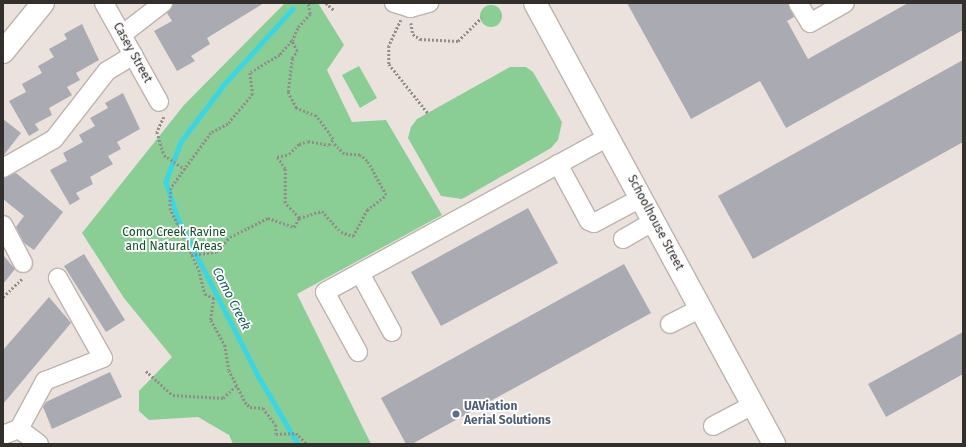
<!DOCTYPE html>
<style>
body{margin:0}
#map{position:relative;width:966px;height:447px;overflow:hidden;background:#ebe2dd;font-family:"Fira Sans",sans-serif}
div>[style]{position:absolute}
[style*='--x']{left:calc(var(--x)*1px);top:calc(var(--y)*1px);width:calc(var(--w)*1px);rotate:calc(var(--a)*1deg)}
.green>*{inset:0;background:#8ace96}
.round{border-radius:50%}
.stream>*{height:4.5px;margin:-2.25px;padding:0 2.25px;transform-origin:2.25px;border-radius:2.25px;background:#3cd6e2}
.building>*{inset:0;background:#aaaab2}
.path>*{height:2.5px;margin-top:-1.25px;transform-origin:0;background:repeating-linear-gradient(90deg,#938d8a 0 2px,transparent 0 4px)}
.roads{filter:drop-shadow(1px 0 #bcb4ae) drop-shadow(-1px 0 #bcb4ae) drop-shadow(0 1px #bcb4ae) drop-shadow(0 -1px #bcb4ae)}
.minor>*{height:18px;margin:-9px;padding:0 9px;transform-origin:9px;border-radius:9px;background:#fff}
.major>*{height:22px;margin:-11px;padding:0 11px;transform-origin:11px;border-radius:11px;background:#fff}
.dots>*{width:11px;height:11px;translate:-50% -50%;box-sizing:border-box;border:2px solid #fff;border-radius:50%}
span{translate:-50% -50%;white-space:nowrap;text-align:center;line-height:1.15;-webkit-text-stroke:3.5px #fff;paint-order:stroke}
.street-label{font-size:12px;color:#322f2d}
.park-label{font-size:12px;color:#144f25}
.service-label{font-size:12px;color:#4e5e75;font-weight:700}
.left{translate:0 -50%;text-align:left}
.water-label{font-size:13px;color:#19575c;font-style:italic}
.frame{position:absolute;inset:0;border:4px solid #322f2d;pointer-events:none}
</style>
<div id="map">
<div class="green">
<div style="clip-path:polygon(285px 3px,318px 3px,344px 45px,327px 70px,352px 122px,386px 120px,442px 215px,297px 294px,371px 444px,233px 444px,229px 435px,198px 417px,149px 420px,139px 411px,139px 391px,172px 357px,124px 298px,82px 233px,184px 105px)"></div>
<div class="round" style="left:480px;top:5px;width:22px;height:22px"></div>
<div style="clip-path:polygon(359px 66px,377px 98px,360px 108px,342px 75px)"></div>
<div style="clip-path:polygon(510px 67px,526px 67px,533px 72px,562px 122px,558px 140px,551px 148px,462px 199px,441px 196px,408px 138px,411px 127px,417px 119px)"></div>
</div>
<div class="stream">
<div style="--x:293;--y:9;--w:101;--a:132.2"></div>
<div style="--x:225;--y:84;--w:73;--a:127.2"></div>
<div style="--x:181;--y:142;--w:43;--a:110.6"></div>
<div style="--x:166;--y:182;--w:39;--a:72"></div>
<div style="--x:178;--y:219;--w:178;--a:62.9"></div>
<div style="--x:259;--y:377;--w:78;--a:59.8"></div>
</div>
<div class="building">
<div style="clip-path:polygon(173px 3px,264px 3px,207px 38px,210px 44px,191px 56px,195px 61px,177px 71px,154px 31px,172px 21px,167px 13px)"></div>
<div style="clip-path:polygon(627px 3px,788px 3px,794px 17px,787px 21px,808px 59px,908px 3px,963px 3px,963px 30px,786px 128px,760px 81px,691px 119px)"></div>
<div style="clip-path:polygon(82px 24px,99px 60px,76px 73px,80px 80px,67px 87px,72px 95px,49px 108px,52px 115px,35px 124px,39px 130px,29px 136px,9px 101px,26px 92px,22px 84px,42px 73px,38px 66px,54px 57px,49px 49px,67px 39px,64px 34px)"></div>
<div style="clip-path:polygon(963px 60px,963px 142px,753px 259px,718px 196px)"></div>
<div style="clip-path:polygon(123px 93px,140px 129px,117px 142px,121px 149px,108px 156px,113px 164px,90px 177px,93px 184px,76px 193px,80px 199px,70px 205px,50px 170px,67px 161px,63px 153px,83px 142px,79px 135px,95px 126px,90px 118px,108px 108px,105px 103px)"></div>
<div style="clip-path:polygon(3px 119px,21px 133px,3px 156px)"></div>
<div style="clip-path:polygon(16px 173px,63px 212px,34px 250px,24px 243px,16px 227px,24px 216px,3px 199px,3px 178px)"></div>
<div style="clip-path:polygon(528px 208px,558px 263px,441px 326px,411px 272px)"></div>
<div style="clip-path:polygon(84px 254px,125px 320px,106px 332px,64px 266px)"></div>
<div style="clip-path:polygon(3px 255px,15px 269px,3px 284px)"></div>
<div style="clip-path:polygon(624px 264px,651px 313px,412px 444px,406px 444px,381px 398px)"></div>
<div style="clip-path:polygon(49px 297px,71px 323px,3px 404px,3px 350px)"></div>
<div style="clip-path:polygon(963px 332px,963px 374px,886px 417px,868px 384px)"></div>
<div style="clip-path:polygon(110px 372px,122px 397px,52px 429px,43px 407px,46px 402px)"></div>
</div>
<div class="path">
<div style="--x:326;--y:3;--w:12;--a:42"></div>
<div style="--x:401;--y:20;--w:29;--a:115"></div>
<div style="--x:389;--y:46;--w:18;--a:90"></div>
<div style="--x:389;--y:64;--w:63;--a:51.5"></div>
<div style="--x:411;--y:23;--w:11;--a:80"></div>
<div style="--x:413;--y:34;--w:9;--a:36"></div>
<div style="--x:420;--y:39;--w:38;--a:3"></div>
<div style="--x:458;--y:41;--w:33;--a:-45"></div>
<div style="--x:292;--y:41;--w:18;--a:131"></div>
<div style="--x:280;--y:55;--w:35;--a:149"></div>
<div style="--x:250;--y:73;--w:21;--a:82"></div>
<div style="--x:253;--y:94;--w:39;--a:130"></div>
<div style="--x:228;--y:124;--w:19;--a:152"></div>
<div style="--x:211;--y:133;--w:68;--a:126"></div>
<div style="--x:171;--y:188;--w:20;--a:93"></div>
<div style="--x:170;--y:208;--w:68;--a:64.9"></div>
<div style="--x:199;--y:270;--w:25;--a:76"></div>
<div style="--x:205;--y:294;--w:10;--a:24"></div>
<div style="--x:214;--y:298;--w:22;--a:98"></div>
<div style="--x:211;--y:320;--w:29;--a:61"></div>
<div style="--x:225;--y:345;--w:25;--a:81"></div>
<div style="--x:229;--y:370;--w:36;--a:63"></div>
<div style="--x:245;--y:402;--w:7;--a:45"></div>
<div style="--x:250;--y:407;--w:13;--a:4"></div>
<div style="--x:263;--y:408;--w:21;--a:53"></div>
<div style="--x:276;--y:425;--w:9;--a:90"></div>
<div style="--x:276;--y:434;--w:20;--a:-3"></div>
<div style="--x:296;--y:433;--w:16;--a:45"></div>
<div style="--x:164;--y:117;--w:17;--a:115"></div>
<div style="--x:157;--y:132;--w:24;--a:73"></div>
<div style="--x:164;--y:155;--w:27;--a:34"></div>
<div style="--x:299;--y:218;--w:24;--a:-17"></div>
<div style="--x:322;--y:211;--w:28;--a:48"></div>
<div style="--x:341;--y:232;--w:13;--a:18"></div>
<div style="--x:353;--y:236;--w:30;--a:-62"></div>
<div style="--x:367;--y:210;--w:24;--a:-38"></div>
<div style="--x:386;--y:195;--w:39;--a:-119"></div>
<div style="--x:367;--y:161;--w:9;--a:-139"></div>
<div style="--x:360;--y:155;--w:16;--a:-176"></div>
<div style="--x:344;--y:154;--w:16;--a:-135"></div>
<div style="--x:191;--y:255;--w:25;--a:-7"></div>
<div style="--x:216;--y:252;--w:21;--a:-47"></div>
<div style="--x:230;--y:237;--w:42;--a:-26.6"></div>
<div style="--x:268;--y:218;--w:28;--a:19"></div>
<div style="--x:294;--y:227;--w:10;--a:-61"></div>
<div style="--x:299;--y:218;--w:21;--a:-133"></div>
<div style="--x:285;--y:203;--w:34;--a:-90"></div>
<div style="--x:285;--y:169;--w:14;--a:-124"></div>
<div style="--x:277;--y:157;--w:12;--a:-14"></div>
<div style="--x:289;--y:154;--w:14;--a:-45"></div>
<div style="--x:299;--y:144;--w:9;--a:-18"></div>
<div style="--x:308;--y:141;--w:21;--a:11"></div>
<div style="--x:329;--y:145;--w:7;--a:-56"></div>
<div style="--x:333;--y:139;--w:29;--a:-126"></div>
<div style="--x:316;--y:116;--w:22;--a:-158"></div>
<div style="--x:296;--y:108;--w:18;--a:-117"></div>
<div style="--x:288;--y:92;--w:34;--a:-83"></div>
<div style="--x:292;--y:58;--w:9;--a:-54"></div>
<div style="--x:297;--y:51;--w:11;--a:-117"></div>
<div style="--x:292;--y:41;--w:15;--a:-67"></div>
<div style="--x:298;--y:27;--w:18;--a:-47"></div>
<div style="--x:310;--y:14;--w:10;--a:-101"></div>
<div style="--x:308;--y:4;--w:4;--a:-14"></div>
<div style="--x:3;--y:297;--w:28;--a:-44"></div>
<div style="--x:146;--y:371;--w:36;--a:42"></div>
<div style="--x:173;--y:395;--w:50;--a:3.4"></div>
<div style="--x:223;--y:398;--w:19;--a:-43"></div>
</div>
<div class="roads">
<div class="minor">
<div style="--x:104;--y:3;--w:113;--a:60.9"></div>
<div style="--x:394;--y:3;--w:17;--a:17"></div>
<div style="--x:410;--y:8;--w:20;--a:-15"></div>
<div style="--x:798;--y:3;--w:23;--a:59"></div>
<div style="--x:810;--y:23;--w:40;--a:-29.7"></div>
<div style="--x:123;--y:34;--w:51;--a:-37.8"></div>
<div style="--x:558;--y:164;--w:65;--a:61.5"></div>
<div style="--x:589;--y:221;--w:5;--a:22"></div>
<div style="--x:594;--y:223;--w:53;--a:-28"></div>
<div style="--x:3;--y:168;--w:59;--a:-29.6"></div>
<div style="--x:54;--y:139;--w:86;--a:-52.1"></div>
<div style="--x:107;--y:71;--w:31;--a:-31"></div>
<div style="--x:3;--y:225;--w:43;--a:62.2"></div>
<div style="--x:623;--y:239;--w:36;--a:-30"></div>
<div style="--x:360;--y:273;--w:67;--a:61.5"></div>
<div style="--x:670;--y:324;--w:35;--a:-27"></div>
<div style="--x:358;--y:352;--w:68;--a:-118.8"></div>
<div style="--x:325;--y:292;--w:323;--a:-28.7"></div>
<div style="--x:713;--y:426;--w:45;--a:-27.7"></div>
<div style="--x:19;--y:429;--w:25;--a:37"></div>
<div style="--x:3;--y:435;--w:17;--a:-21"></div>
<div style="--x:19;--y:429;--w:55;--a:-61.6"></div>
<div style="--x:45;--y:381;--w:62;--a:-21.6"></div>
<div style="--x:103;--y:358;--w:92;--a:-119.4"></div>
</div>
<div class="major">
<div style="--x:535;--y:3;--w:502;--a:61.54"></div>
<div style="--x:3;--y:52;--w:63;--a:-50.8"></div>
</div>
</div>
<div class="dots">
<div style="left:456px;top:414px;background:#5c6f8a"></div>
</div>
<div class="street-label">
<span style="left:132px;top:53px;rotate:61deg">Casey Street</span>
<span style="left:655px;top:223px;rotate:62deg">Schoolhouse Street</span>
</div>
<div class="park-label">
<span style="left:174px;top:240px">Como Creek Ravine<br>and Natural Areas</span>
</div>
<div class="service-label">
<span class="left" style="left:464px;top:414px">UAViation<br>Aerial Solutions</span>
</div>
<div class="water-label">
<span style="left:231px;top:299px;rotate:63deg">Como Creek</span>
</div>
<div class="frame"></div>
</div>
